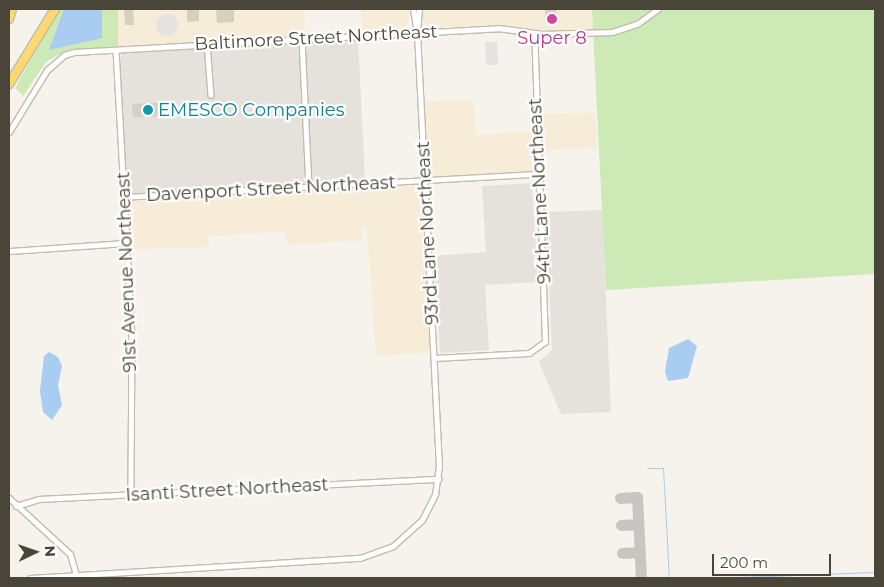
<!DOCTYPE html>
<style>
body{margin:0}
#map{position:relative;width:884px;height:587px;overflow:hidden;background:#f5f3eb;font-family:Montserrat,sans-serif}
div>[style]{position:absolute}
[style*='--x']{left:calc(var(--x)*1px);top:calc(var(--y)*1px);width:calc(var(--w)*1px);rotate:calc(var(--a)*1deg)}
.commercial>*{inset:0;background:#f6ecd7}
.industrial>*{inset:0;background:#e5e2dc}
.green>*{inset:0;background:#cde9b5}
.parking>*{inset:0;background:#e4e3df}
.round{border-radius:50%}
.water>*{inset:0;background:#a9cdf1}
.stream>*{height:1px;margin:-0.5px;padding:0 0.5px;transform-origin:0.5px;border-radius:0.5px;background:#a9cdf1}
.taxiway>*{height:11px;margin:-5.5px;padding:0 5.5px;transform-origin:5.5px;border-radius:5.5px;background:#c7c6c2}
.building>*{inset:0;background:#d7d0c0}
.roads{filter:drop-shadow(1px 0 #c1bcad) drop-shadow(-1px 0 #c1bcad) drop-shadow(0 1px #c1bcad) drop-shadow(0 -1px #c1bcad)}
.minor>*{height:4.5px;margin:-2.25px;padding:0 2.25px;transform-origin:2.25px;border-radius:2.25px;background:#fff}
.tertiary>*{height:5px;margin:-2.5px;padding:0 2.5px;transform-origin:2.5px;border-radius:2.5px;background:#fff}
.motorway>*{height:8px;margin:-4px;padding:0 4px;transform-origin:4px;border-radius:4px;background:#fdd96f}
.dots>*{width:14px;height:14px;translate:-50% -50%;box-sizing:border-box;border:2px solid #fff;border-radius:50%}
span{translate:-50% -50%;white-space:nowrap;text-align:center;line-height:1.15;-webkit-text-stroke:4.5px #fff;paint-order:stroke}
.street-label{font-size:18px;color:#4a4539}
.hotel-label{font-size:18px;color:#b23c85}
.culture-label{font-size:18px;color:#0d838f}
.left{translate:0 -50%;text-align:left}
.frame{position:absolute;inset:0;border:10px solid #4a4539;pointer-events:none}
.north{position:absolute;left:10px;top:527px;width:50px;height:50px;-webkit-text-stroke:4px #fff;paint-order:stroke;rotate:87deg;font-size:14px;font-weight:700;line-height:20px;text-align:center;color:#4a4539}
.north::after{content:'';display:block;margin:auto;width:18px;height:22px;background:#4a4539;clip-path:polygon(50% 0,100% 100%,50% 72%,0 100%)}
.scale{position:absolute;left:712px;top:554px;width:119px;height:22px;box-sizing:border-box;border:2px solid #4a4539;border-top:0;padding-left:6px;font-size:15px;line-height:18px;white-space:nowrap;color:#4a4539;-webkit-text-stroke:4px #fff;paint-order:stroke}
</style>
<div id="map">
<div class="commercial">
<div style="clip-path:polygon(118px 9px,304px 9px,305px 39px,118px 46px)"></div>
<div style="clip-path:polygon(361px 9px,409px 9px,408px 24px,402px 28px,362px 31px)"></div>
<div style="clip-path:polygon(422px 9px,592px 9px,593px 30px,545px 33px,498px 25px,428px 28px,423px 23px)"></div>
<div style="clip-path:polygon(473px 100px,476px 135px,540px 131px,539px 114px,595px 113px,597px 148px,541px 150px,542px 172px,428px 176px,424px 102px)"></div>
<div style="clip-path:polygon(422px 185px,430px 352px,376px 356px,367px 229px,362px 229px,362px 240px,287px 245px,285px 231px,209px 236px,209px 247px,131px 249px,127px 204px,133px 199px)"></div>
</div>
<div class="industrial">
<div style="clip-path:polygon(358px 38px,365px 181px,123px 197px,119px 59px,124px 51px)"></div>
<div style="clip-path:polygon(532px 183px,538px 282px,485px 285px,489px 350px,440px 353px,434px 256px,486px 252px,482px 186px)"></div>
<div style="clip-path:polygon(602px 210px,611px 412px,561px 414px,539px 362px,552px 350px,546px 212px)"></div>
</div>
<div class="green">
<div style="clip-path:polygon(59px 9px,118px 9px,118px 46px,65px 51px,46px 62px,23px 96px,15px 88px)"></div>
<div style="clip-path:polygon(592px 9px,875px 9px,875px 274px,606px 290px)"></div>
</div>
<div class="parking">
<div class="round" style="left:156px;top:14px;width:22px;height:22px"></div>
<div style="clip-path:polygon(485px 42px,497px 42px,498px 65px,486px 65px)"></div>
</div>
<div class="water">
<div style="clip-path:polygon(64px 9px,102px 9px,102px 38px,49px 50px)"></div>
<div style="clip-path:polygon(688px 339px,697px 346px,688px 378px,668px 381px,665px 372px,669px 348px)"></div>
<div style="clip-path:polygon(49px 352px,58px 357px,62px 366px,58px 385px,62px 405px,52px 420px,43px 412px,40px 391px,44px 356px)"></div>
</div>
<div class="stream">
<div style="--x:647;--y:468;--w:16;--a:0"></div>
<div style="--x:663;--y:468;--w:110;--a:86.9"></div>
<div style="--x:712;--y:578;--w:163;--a:-2.1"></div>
</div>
<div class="taxiway">
<div style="--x:620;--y:498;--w:17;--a:-3"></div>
<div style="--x:637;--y:497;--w:81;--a:87.2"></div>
<div style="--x:621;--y:525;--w:17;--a:-3"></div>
<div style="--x:622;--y:553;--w:18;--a:-3"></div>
</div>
<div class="building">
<div style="clip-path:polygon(124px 9px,133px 9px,134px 25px,125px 25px)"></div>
<div style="clip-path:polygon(187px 9px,199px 9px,199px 21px,187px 22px)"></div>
<div style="clip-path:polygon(216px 9px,234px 9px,234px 22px,217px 23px)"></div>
<div style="clip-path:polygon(545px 9px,556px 9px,558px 22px,546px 23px)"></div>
<div style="clip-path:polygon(163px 102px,164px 116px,133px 117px,132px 104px)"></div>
</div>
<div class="roads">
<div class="minor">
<div style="--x:302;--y:39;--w:147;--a:87.3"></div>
<div style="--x:207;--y:43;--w:52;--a:85.6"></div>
<div style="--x:116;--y:50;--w:287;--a:86.8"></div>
<div style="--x:132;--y:337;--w:158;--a:90.4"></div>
<div style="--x:123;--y:197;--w:416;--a:-3.2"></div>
<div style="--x:9;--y:251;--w:117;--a:-3.9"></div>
<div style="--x:434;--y:358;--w:95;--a:-3"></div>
<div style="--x:529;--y:353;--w:19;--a:-35"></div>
<div style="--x:545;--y:342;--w:308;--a:-92"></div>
<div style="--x:16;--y:506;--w:24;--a:-17"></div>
<div style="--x:39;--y:499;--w:400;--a:-2.9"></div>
</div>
<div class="tertiary">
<div style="--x:417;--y:32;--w:23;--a:-85"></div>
<div style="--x:9;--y:132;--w:73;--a:-58.5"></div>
<div style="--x:47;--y:70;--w:23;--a:-41"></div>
<div style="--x:64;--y:55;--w:10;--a:-17"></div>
<div style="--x:74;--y:52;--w:425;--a:-3.2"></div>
<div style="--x:498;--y:28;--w:44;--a:7.8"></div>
<div style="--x:542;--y:34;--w:70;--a:-1.6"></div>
<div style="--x:612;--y:32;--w:26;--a:-18"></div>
<div style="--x:637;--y:24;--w:26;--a:-36"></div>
<div style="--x:9;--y:498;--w:83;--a:42.6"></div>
<div style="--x:70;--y:554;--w:22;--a:74"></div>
<div style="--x:30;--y:578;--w:331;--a:-3.5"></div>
<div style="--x:360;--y:558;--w:35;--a:-20"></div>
<div style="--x:393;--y:546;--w:39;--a:-42"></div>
<div style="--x:422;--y:520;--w:29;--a:-63"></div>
<div style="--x:435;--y:494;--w:27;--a:-82"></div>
<div style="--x:439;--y:467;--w:436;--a:-92.9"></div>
<div style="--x:417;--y:32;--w:23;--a:-100"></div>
</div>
<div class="motorway">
<div style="--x:9;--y:19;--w:10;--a:-73"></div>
<div style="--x:9;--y:84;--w:88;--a:-58.5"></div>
</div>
</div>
<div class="dots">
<div style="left:552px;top:19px;background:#d1479c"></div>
<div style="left:148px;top:110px;background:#0f9aa8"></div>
</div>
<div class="street-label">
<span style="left:316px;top:38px;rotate:-3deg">Baltimore Street Northeast</span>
<span style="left:271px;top:189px;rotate:-3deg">Davenport Street Northeast</span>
<span style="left:540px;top:191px;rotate:-93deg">94th Lane Northeast</span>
<span style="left:428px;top:233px;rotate:-93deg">93rd Lane Northeast</span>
<span style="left:127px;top:272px;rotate:-92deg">91st Avenue Northeast</span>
<span style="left:227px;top:490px;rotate:-3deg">Isanti Street Northeast</span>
</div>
<div class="hotel-label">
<span style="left:552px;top:38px">Super 8</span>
</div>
<div class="culture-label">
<span class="left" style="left:158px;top:110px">EMESCO Companies</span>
</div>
<div class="frame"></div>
<div class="north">N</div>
<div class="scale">200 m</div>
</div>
